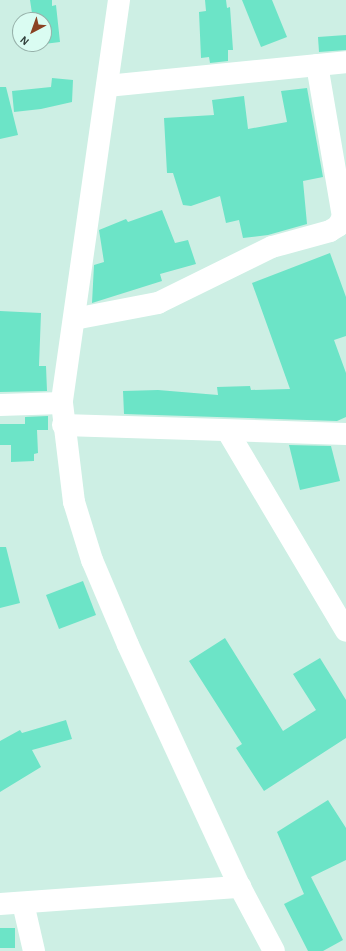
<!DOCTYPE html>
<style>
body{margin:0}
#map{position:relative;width:346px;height:951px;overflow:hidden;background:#cdefe4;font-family:"Alegreya Sans",sans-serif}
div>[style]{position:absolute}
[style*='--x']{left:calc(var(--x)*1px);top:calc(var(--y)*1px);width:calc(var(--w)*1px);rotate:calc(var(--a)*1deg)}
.building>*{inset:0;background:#6ce4c7}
.minor>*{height:22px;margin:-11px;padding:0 11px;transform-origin:11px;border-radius:11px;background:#fff}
span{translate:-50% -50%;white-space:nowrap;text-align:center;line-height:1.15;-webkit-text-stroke:3px #dafcf2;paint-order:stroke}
.north{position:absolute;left:12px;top:12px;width:40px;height:40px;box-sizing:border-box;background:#dafcf2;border:1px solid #96b0a9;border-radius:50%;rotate:221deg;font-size:11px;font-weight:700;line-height:16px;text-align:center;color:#313f3b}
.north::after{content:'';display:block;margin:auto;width:14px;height:18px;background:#8a4223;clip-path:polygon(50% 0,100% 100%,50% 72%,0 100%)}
</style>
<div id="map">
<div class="building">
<div style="clip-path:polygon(30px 0,52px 0,52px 6px,56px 5px,60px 42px,36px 45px,44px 44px,44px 20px,33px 20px)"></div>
<div style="clip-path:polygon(205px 0,226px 0,227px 8px,230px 7px,233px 50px,228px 50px,228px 61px,210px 63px,209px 57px,201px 58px,199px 12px,206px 11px)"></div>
<div style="clip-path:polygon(242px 0,272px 0,287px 37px,261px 47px)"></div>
<div style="clip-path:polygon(346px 35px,346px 50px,319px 52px,318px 37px)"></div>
<div style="clip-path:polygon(52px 78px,73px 80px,72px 102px,41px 109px,14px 112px,12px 91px,51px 87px)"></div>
<div style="clip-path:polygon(0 87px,6px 87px,18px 135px,0 139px)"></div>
<div style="clip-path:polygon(307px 88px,323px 177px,303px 181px,307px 224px,268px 235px,243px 238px,239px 220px,226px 223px,220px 196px,191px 206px,183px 205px,173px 173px,167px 173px,164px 118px,214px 115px,212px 100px,244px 96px,248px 129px,287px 122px,281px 91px)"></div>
<div style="clip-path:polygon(162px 210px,175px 243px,188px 240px,196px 264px,160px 274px,162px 281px,92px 303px,94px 265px,104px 262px,99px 230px,126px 219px,128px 222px)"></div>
<div style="clip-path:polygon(330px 253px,346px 297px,346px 336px,334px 340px,346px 373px,346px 417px,337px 421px,124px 414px,123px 391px,158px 390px,218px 395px,217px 387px,250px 386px,251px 390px,290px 389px,252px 283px)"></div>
<div style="clip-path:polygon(0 311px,41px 313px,39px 366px,46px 366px,47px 391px,0 392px)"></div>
<div style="clip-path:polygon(48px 416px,48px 430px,37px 430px,38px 453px,34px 454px,34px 461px,11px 462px,11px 445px,0 445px,0 424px,25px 424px,25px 417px)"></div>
<div style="clip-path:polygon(289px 445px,331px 446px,340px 481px,300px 490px)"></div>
<div style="clip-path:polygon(0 547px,6px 547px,20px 603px,0 608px)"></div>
<div style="clip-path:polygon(83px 581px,96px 615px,59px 629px,46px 595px)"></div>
<div style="clip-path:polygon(225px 638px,283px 731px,316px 710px,293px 674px,320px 658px,346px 700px,346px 738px,264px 791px,236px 748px,242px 744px,189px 661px)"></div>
<div style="clip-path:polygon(66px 720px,72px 739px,32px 750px,41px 767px,0 792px,0 741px,20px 730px,22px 733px)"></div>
<div style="clip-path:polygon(328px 800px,346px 828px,346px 860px,311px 877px,343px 940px,323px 951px,308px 951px,284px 904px,304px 894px,277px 832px)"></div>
<div style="clip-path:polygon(0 928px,15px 928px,15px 948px,0 948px)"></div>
</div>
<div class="minor">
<div style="--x:119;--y:0;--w:407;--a:98.1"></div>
<div style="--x:62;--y:403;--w:100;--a:83.1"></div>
<div style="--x:74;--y:502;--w:61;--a:72.8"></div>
<div style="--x:92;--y:560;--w:92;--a:67"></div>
<div style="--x:128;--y:645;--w:267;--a:65.2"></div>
<div style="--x:240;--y:887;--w:72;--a:62"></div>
<div style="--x:107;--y:86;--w:240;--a:-5.7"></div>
<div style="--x:74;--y:319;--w:86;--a:-10.8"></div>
<div style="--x:158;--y:303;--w:127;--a:-26.2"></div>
<div style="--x:272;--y:247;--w:60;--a:-15.4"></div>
<div style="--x:330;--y:231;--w:9;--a:-32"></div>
<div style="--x:338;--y:226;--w:10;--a:-61"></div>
<div style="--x:343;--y:217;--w:154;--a:-99.7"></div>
<div style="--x:0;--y:405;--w:62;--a:-1.8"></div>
<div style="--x:63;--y:425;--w:283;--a:1.8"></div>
<div style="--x:228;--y:432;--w:231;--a:59.3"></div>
<div style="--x:23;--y:903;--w:49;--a:77.1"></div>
<div style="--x:0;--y:904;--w:241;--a:-4.1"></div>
</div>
<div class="north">N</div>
</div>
